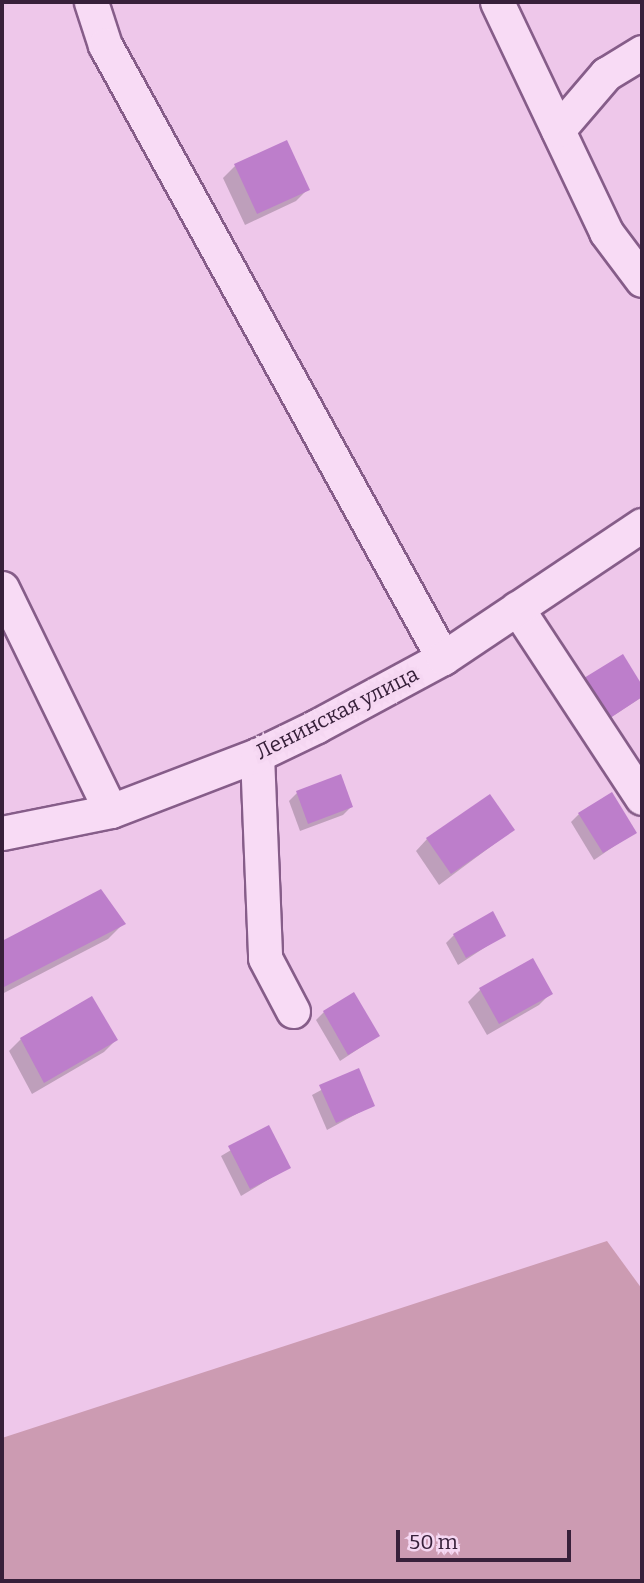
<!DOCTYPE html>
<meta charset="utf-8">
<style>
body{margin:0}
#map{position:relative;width:644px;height:1583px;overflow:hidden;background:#eec7ea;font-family:Bitter,serif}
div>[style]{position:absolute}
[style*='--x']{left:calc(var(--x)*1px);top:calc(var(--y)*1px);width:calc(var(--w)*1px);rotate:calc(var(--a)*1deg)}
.green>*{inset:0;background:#cc9bb2}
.shadow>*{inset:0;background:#0003}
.building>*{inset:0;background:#bd7ecb}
.roads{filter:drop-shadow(2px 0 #865d89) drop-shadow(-2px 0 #865d89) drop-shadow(0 2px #865d89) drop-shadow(0 -2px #865d89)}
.minor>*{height:33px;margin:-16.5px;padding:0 16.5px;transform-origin:16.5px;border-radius:16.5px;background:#f8dbf5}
span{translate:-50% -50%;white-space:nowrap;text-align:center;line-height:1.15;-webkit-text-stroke:7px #f5d7f2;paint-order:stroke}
.street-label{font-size:21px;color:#37203a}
.frame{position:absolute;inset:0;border:4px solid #37203a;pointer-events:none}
.scale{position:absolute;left:396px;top:1530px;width:175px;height:32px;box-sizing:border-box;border:4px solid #37203a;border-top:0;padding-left:9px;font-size:21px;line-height:24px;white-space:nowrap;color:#37203a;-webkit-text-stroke:5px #f5d7f2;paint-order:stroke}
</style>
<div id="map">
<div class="green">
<div style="clip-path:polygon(607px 1241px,642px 1289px,642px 1581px,2px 1581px,2px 1438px)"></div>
</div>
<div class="shadow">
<div style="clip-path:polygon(235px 166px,308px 189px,296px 201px,245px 225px,223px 178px)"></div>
<div style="clip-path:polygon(623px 656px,642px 688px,642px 697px,601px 724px,577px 688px)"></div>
<div style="clip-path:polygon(297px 793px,351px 807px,343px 815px,300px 831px,289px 801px)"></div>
<div style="clip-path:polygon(579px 814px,635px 832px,594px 860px,571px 822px)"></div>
<div style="clip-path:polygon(513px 830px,439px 885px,416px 851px,427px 839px)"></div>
<div style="clip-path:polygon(101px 891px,123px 924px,108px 939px,2px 994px,2px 943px)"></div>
<div style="clip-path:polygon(454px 935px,504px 935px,458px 965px,446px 943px)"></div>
<div style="clip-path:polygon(480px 990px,551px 993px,539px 1005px,487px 1035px,468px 1002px)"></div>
<div style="clip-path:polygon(324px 1012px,378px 1036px,340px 1061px,316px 1020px)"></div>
<div style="clip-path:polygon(21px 1039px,116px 1040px,104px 1052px,32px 1094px,9px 1051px)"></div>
<div style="clip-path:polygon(358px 1070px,373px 1105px,327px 1130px,312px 1095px)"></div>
<div style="clip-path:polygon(268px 1128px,289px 1167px,241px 1196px,221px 1156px)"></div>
</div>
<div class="building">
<div style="clip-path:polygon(287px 140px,310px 190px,257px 214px,234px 164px)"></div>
<div style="clip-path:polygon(623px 654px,642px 685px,642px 697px,610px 718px,584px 678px)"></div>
<div style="clip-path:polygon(341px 774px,353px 807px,308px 824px,296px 791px)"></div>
<div style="clip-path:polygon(612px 792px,637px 833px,603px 853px,578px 813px)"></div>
<div style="clip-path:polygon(490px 794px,515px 830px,451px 874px,426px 838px)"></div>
<div style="clip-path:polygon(101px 889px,126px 924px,2px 988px,2px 941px)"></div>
<div style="clip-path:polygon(493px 911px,506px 936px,466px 958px,453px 934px)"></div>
<div style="clip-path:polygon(533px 958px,553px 994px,499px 1024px,479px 988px)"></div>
<div style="clip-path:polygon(354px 992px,380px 1036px,348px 1055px,323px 1011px)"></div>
<div style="clip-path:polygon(92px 996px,118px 1040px,44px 1083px,20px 1038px)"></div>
<div style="clip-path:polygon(359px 1068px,375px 1106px,336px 1123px,319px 1085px)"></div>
<div style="clip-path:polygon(269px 1125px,291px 1168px,250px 1189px,228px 1146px)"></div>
</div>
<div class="roads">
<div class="minor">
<div style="--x:91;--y:2;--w:45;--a:72"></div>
<div style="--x:105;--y:45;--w:700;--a:61.13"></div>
<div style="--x:497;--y:2;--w:255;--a:64.6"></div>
<div style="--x:606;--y:232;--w:60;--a:53.1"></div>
<div style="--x:558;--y:130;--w:74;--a:-49.4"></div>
<div style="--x:606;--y:74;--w:42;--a:-31.4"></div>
<div style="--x:2;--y:588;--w:248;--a:64"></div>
<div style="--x:517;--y:608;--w:227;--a:56.7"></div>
<div style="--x:257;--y:755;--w:203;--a:87.7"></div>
<div style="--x:265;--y:958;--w:60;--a:62.2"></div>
<div style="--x:2;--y:833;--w:111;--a:-11.4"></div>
<div style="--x:111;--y:811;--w:156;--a:-21"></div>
<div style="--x:257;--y:755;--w:67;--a:-25.8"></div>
<div style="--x:317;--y:726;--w:143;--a:-28.4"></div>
<div style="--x:443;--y:658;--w:239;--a:-33.8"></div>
</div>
</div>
<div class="street-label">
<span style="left:337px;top:713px;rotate:-27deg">Ленинская улица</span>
</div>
<div class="frame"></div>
<div class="scale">50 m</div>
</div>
